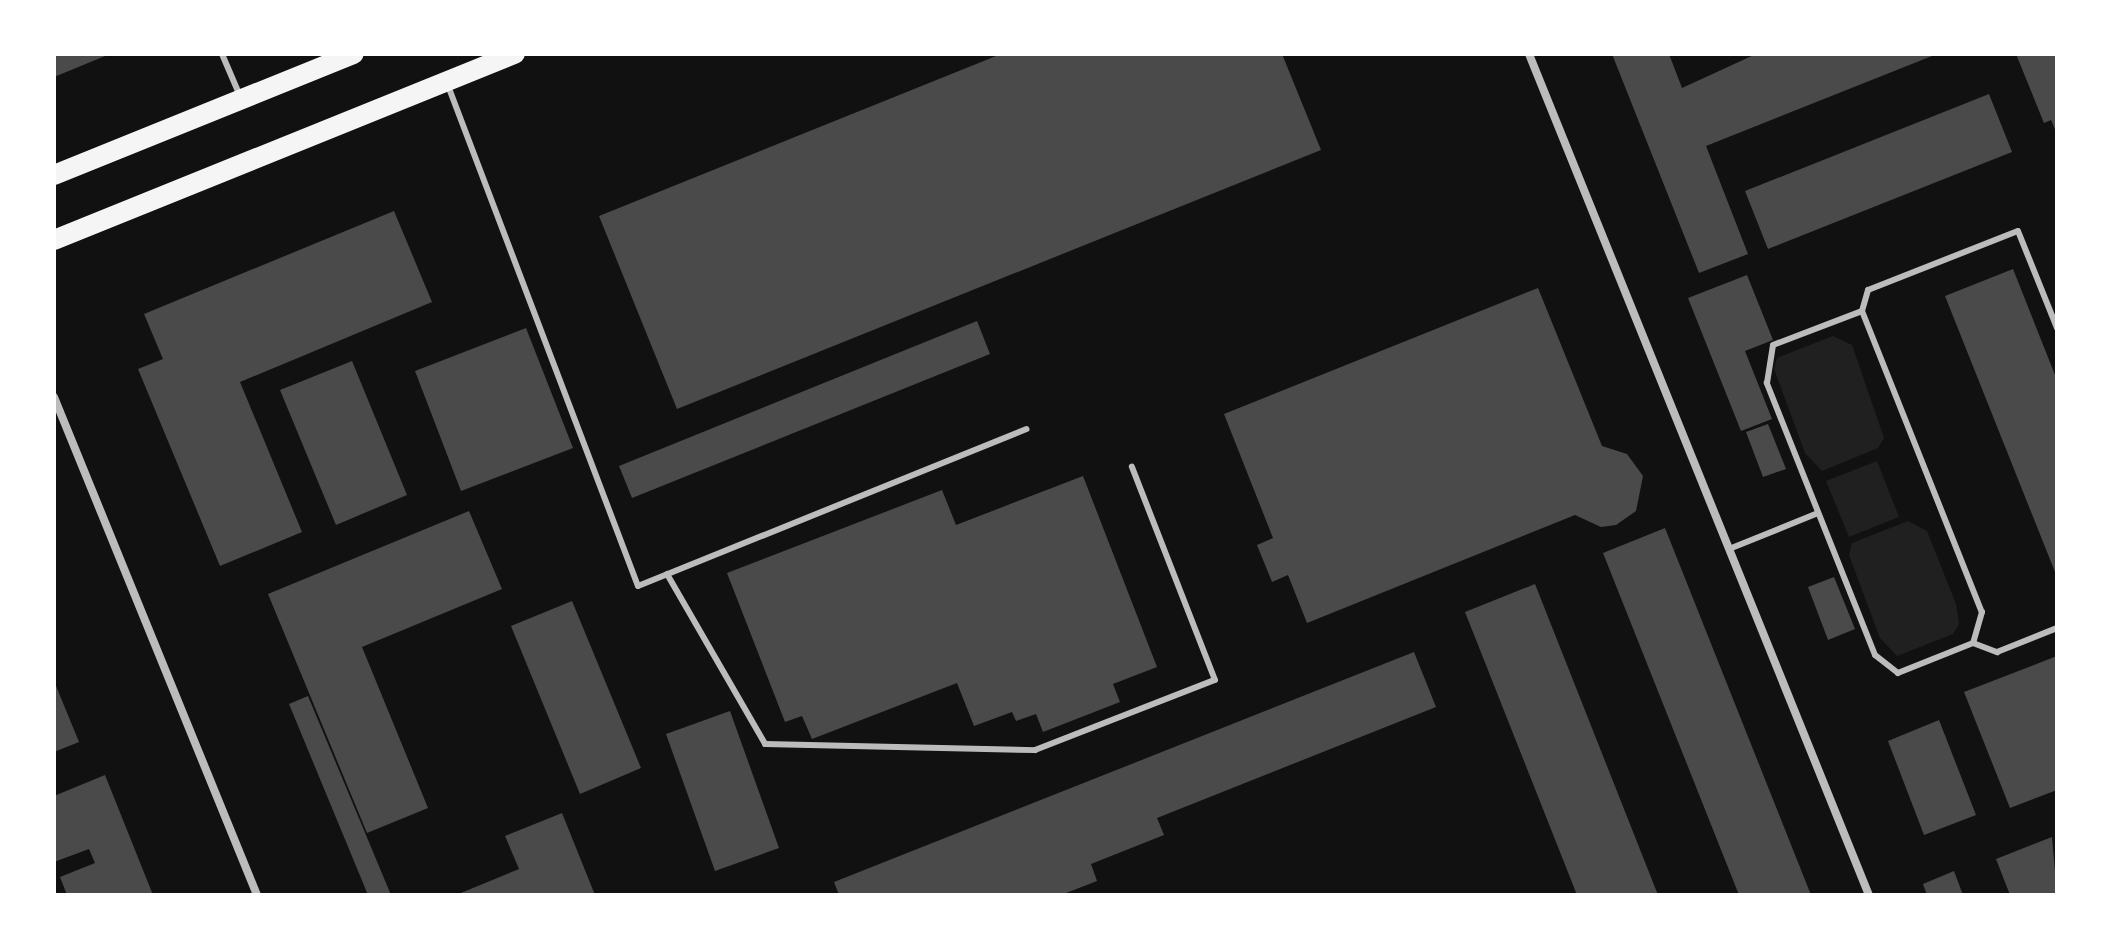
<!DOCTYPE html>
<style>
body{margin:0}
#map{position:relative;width:2111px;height:949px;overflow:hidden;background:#111;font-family:Quicksand,sans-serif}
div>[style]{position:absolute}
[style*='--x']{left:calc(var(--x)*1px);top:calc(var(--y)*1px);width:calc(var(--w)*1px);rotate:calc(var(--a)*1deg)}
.green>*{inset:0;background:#202020}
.building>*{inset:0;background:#4a4a4a}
.service>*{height:6px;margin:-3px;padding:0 3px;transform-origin:3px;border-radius:3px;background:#bcbcbc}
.minor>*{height:8px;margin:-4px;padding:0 4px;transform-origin:4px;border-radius:4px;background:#bcbcbc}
.primary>*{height:20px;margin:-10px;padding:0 10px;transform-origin:10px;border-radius:10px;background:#f5f5f5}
span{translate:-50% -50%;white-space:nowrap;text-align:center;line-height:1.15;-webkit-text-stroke:7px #fff;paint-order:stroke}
.frame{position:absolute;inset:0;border:56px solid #fff;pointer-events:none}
</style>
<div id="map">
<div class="green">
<div style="clip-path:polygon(1833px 336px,1852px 345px,1884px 438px,1878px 448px,1822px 471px,1805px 453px,1774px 369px,1777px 358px)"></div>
<div style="clip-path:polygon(1877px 461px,1899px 517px,1849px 537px,1826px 481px)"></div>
<div style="clip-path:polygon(1908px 521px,1927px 531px,1956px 604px,1959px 624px,1953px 634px,1897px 656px,1880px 638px,1849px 555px,1852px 543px)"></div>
</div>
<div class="building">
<div style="clip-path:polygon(54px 54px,110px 54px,54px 77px)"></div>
<div style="clip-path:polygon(1001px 54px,1282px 54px,1321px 150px,677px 409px,599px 216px)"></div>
<div style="clip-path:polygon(1612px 54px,1669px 54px,1682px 88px,1756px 54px,1937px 54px,1706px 146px,1748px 254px,1699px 273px)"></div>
<div style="clip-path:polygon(2016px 54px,2057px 54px,2057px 134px,2051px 120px,2044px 123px)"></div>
<div style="clip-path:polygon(1989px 94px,2012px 152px,1768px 249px,1745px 191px)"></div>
<div style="clip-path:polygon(394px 211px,432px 302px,240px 382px,302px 532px,220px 566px,138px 369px,163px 359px,144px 314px)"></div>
<div style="clip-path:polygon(2013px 269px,2057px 380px,2057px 577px,1945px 296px)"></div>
<div style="clip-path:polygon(1747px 275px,1773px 340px,1745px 351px,1772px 419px,1741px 431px,1688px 298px)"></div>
<div style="clip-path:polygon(1538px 288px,1602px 446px,1627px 454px,1643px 476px,1636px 511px,1616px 525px,1601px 527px,1575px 515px,1307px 623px,1288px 575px,1272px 582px,1257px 545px,1273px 538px,1224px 414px)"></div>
<div style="clip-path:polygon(977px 321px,990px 354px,632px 498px,619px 466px)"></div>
<div style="clip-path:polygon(526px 328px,573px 448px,461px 491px,415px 371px)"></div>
<div style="clip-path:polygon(352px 361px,407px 495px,336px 525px,280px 390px)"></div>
<div style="clip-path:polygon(1768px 424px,1786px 469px,1763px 477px,1746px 432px)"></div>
<div style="clip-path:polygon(1083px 476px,1157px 667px,1113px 684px,1120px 702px,1043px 732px,1036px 714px,1016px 721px,1012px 712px,974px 726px,957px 683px,812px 739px,802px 716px,785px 722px,727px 573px,942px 490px,956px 525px)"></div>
<div style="clip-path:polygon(469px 511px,502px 589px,362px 647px,428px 808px,367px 833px,268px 594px)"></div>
<div style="clip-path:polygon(1665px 528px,1811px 895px,1739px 895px,1603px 553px)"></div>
<div style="clip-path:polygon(1834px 577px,1855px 629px,1828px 640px,1808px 587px)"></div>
<div style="clip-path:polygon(1535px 584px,1658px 895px,1577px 895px,1465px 612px)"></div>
<div style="clip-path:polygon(572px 601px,641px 768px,580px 794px,511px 626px)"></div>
<div style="clip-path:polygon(1414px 652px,1436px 707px,1157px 818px,1164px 835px,1091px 864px,1097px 881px,1061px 895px,839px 895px,834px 882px)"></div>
<div style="clip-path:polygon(2057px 656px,2057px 790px,2010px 808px,1964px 692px)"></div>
<div style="clip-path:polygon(54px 681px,79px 742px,54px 752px)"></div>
<div style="clip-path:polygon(308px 696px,391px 895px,368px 895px,289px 704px)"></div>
<div style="clip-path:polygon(730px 711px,779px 848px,715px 871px,666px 734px)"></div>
<div style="clip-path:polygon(1939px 720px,1976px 815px,1924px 835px,1888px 741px)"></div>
<div style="clip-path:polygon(105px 775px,153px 895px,67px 895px,60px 877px,95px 863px,89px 849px,54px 862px,54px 796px)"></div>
<div style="clip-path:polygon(562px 813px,595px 895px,456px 895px,519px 869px,505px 836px)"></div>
<div style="clip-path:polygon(2052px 837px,2057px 895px,2010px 895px,1996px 859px)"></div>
<div style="clip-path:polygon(1954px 871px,1963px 895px,1927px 895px,1923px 884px)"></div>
</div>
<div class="service">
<div style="--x:222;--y:54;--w:46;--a:66.8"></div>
<div style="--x:447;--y:83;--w:538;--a:69.21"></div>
<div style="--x:638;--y:586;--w:419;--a:-22"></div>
<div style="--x:1862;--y:311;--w:324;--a:68.3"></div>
<div style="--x:1982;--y:612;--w:32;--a:106"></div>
<div style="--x:1973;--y:643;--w:81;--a:158.2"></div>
<div style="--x:1898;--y:673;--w:29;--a:-142"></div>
<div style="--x:1875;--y:655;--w:293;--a:-111.7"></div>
<div style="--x:1767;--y:383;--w:38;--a:-81"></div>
<div style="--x:1773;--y:345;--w:95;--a:-20.9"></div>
<div style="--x:1862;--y:311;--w:22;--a:-74"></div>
<div style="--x:1868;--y:290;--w:161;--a:-21.5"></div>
<div style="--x:2018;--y:231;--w:105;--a:68.1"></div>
<div style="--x:1729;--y:549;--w:96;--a:-22"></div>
<div style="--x:667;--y:574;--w:196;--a:60"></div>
<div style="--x:765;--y:744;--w:270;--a:1.3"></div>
<div style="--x:1035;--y:750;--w:193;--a:-21.3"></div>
<div style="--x:1215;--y:680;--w:229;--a:-111.3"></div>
<div style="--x:1973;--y:643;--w:26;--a:21"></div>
<div style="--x:1997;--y:652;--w:65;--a:-21.8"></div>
</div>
<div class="minor">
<div style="--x:1529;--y:54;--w:907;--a:67.99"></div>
<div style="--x:54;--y:397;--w:538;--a:67.82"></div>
</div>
<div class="primary">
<div style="--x:54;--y:175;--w:323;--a:-22"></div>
<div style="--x:54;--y:240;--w:497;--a:-22"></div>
</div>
<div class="frame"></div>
</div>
